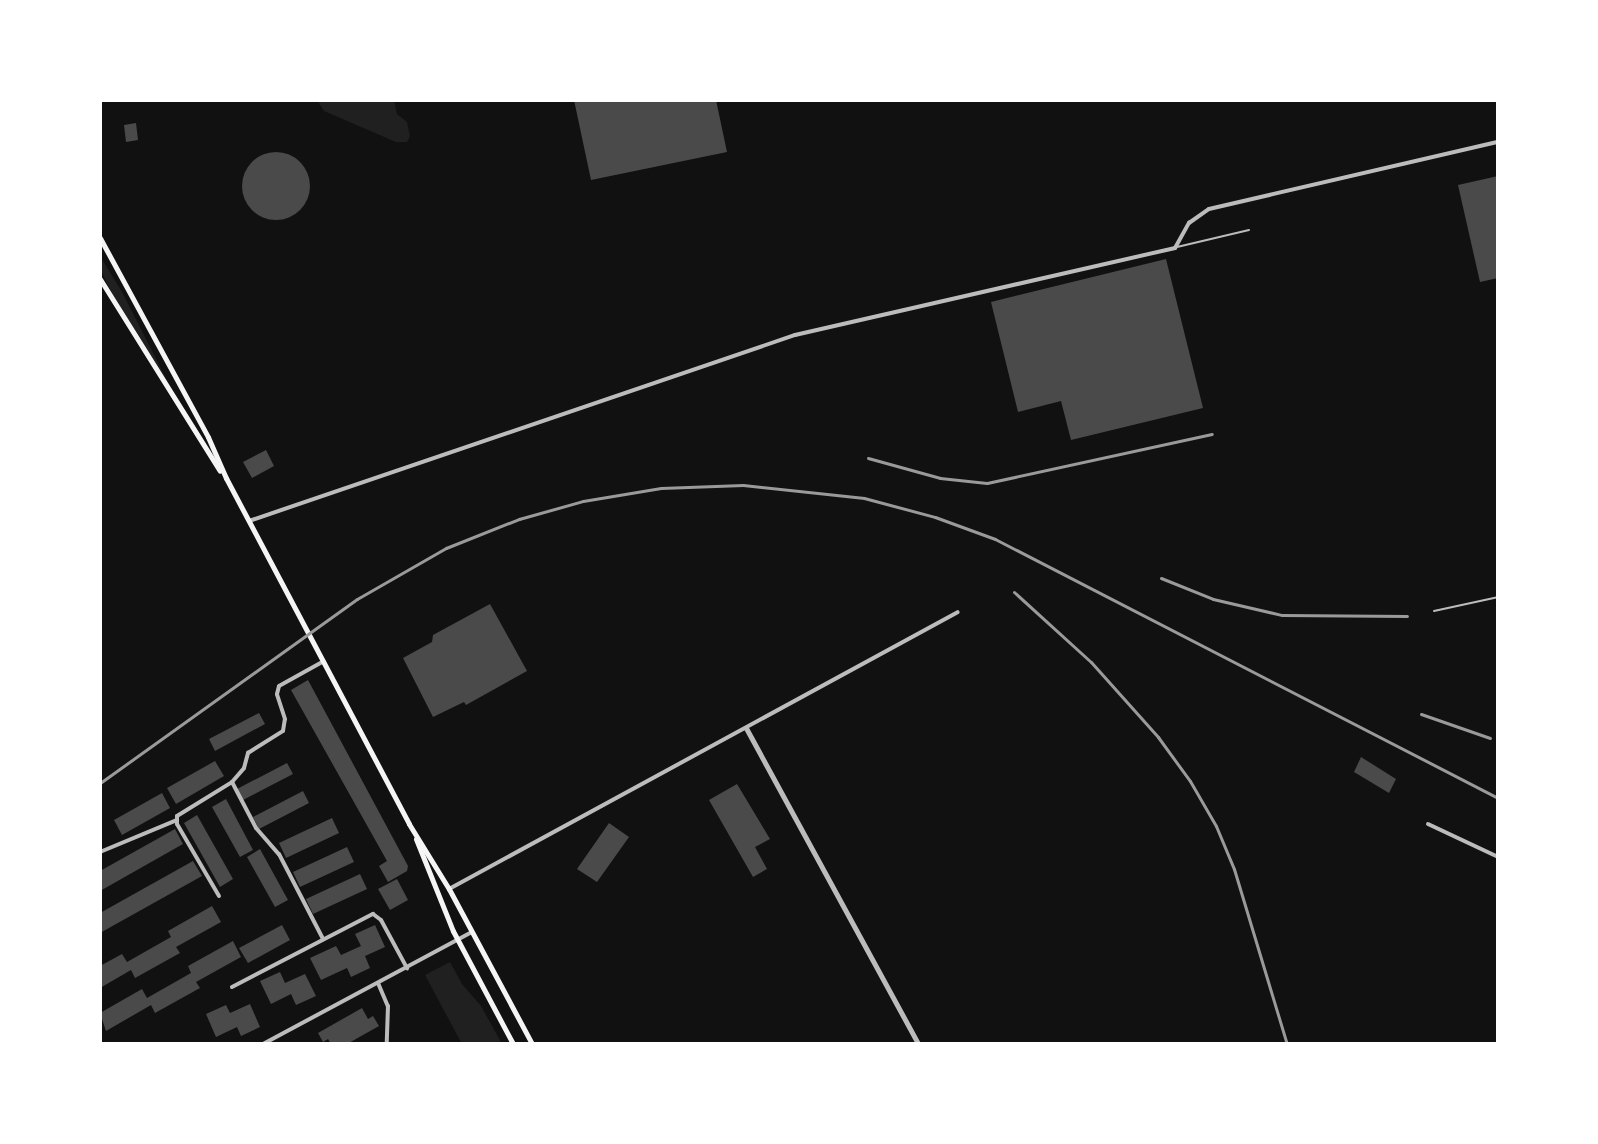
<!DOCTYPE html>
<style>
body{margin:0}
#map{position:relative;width:1598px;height:1144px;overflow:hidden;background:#111;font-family:"Open Sans",sans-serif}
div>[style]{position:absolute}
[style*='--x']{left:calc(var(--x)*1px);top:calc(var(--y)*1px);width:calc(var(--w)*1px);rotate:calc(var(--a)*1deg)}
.green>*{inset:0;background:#202020}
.building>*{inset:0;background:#4a4a4a}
.round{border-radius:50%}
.service>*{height:2px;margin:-1px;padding:0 1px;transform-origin:1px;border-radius:1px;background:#bcbcbc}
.minor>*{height:4px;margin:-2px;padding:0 2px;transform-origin:2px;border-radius:2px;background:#bcbcbc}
.tertiary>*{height:5px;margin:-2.5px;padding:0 2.5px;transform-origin:2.5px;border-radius:2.5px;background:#bcbcbc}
.secondary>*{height:5px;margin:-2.5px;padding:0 2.5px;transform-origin:2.5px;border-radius:2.5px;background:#f5f5f5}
.rail>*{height:3px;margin:-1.5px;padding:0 1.5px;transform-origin:1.5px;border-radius:1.5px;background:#9a9a9a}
span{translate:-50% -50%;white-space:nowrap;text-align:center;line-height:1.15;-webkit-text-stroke:6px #fff;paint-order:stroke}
.frame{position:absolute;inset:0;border:102px solid #fff;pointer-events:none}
</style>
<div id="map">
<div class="green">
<div style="clip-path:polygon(317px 100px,394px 100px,397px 114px,407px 122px,410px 136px,407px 142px,396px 142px,324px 111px)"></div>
<div style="clip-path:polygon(100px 256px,122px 292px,179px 404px,113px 295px,100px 269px)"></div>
<div style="clip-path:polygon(450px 962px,462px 984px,481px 1006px,502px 1044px,462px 1044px,425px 975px)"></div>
</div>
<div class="building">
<div style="clip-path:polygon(574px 100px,716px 100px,727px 152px,591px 180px)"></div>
<div style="clip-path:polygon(136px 123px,138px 140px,126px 142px,124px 125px)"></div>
<div class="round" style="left:242px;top:152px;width:68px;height:68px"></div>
<div style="clip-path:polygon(1498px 176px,1498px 278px,1480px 282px,1458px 185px)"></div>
<div style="clip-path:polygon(1166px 259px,1203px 408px,1071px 440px,1061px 401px,1018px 412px,991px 302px)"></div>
<div style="clip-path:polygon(266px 450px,274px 466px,252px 478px,243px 462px)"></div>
<div style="clip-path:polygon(490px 604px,527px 671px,466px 705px,464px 702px,433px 717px,403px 658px,432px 642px,433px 635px)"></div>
<div style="clip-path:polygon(308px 680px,408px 866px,407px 871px,388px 882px,379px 866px,387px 861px,291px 690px)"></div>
<div style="clip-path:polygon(259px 713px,265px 724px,215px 751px,209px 739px)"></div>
<div style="clip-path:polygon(1361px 757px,1396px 779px,1389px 793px,1354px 772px)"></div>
<div style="clip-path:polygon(215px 761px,224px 776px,176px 804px,167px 788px)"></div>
<div style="clip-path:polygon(287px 763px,293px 774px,243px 800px,237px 789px)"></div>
<div style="clip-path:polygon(737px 784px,770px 839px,755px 847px,767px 869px,753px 877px,709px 800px)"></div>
<div style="clip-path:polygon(303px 791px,309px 803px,259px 829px,253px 817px)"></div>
<div style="clip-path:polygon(162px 793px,170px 808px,122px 835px,114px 820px)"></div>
<div style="clip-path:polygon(226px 799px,253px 850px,240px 857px,212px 807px)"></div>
<div style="clip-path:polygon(197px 815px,233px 879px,220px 887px,184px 823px)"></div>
<div style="clip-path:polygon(332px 818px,339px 833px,286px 858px,279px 843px)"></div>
<div style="clip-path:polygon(609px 823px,629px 837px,597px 882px,577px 869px)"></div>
<div style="clip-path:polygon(175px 829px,183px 844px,100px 891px,100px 871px)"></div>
<div style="clip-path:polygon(347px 847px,354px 862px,300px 887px,293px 872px)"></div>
<div style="clip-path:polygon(260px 849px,288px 900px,275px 907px,247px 857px)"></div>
<div style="clip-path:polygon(193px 861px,202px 876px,100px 933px,100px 913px)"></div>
<div style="clip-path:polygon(360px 874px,367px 889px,313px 914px,306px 899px)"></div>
<div style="clip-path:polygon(397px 879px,408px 900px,390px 910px,378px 889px)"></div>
<div style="clip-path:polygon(212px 906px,221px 922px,176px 947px,180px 953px,135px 978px,131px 970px,100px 988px,100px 966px,122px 954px,127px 962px,171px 937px,168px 931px)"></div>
<div style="clip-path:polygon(282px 925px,290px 940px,248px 963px,239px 948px)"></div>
<div style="clip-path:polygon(375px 925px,385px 947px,365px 956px,370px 968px,351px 977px,347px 968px,321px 980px,310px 958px,336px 946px,341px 955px,361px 946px,355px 934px)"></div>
<div style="clip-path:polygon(233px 941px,241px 957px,196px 982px,200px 988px,155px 1013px,151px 1005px,106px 1031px,100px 1013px,142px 989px,147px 998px,191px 973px,188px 966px)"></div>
<div style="clip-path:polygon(280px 972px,285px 983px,305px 974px,316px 996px,296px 1005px,291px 994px,271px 1004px,260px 981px)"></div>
<div style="clip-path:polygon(250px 1004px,260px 1027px,241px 1036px,237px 1027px,216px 1037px,206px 1014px,226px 1005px,230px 1013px)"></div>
<div style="clip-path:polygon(362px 1008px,368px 1019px,373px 1016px,379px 1026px,347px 1044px,331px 1044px,328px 1039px,323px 1042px,318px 1033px)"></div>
</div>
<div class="service">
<div style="--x:1177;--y:247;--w:74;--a:-13.3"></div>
<div style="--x:1434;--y:611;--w:66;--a:-12.3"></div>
</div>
<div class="minor">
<div style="--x:249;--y:521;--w:577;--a:-18.81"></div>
<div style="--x:795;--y:335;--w:390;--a:-12.9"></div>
<div style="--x:1175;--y:248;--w:29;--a:-61"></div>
<div style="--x:1189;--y:223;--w:24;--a:-35"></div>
<div style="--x:1209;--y:209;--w:297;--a:-13.1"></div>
<div style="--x:232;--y:782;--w:52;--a:62.4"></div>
<div style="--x:256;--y:828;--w:35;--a:49"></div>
<div style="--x:279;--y:854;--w:96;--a:62.6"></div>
<div style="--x:1428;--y:824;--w:77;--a:25.2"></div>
<div style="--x:100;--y:852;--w:83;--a:-22.6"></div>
<div style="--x:449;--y:889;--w:579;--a:-28.56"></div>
<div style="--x:219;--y:896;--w:83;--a:-120.3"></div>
<div style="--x:177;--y:824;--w:8;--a:-90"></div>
<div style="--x:177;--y:816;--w:65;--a:-31.7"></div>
<div style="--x:232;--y:782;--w:18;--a:-49"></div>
<div style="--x:244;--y:768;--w:16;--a:-75"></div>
<div style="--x:248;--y:753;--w:41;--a:-32.2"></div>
<div style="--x:283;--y:731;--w:12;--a:-81"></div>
<div style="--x:285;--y:719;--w:26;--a:-108"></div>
<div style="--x:277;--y:694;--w:8;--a:-76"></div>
<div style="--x:279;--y:686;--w:51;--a:-29.1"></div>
<div style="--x:378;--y:983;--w:25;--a:67"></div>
<div style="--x:388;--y:1006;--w:38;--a:92"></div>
<div style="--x:232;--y:987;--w:159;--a:-27.4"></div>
<div style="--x:373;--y:914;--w:10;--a:37"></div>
<div style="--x:381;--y:920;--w:55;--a:61.6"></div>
<div style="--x:263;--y:1044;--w:237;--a:-28.2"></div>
</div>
<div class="tertiary">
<div style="--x:746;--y:728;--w:360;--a:61.4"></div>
</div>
<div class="secondary">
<div style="--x:100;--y:238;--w:226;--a:61.5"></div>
<div style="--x:208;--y:437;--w:45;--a:66.3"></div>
<div style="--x:226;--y:478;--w:391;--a:62.1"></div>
<div style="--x:409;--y:824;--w:76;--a:58.4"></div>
<div style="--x:449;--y:889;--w:176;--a:61.8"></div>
<div style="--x:100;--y:279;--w:226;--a:58"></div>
<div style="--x:416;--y:839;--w:99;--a:68.1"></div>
<div style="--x:453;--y:931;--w:128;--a:62"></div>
</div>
<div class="rail">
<div style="--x:868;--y:458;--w:75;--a:15.5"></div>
<div style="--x:940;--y:478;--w:47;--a:6.1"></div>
<div style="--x:987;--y:483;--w:230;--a:-12.3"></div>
<div style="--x:1161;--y:578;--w:56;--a:22"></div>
<div style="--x:1213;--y:599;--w:71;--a:13.1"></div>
<div style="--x:1282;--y:615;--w:125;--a:0.5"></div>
<div style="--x:1014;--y:592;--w:104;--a:42.3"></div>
<div style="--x:1091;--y:662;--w:101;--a:48.2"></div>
<div style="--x:1158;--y:737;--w:54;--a:54"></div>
<div style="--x:1190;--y:781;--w:52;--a:60"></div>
<div style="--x:1216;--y:826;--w:47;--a:67.3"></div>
<div style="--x:1234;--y:869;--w:183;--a:73.2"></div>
<div style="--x:1421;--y:714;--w:73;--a:19.2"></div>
<div style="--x:100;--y:783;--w:316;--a:-35.6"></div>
<div style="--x:357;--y:599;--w:103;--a:-29.8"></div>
<div style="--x:446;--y:548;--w:79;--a:-21.7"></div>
<div style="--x:519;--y:519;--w:66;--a:-15.7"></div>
<div style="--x:583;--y:501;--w:79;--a:-9.5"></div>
<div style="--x:661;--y:488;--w:82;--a:-2.1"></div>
<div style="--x:743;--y:485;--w:122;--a:6.1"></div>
<div style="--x:864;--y:498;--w:73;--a:15"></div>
<div style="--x:935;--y:517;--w:64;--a:20.1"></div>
<div style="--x:995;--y:539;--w:566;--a:27.24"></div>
</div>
<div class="frame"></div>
</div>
